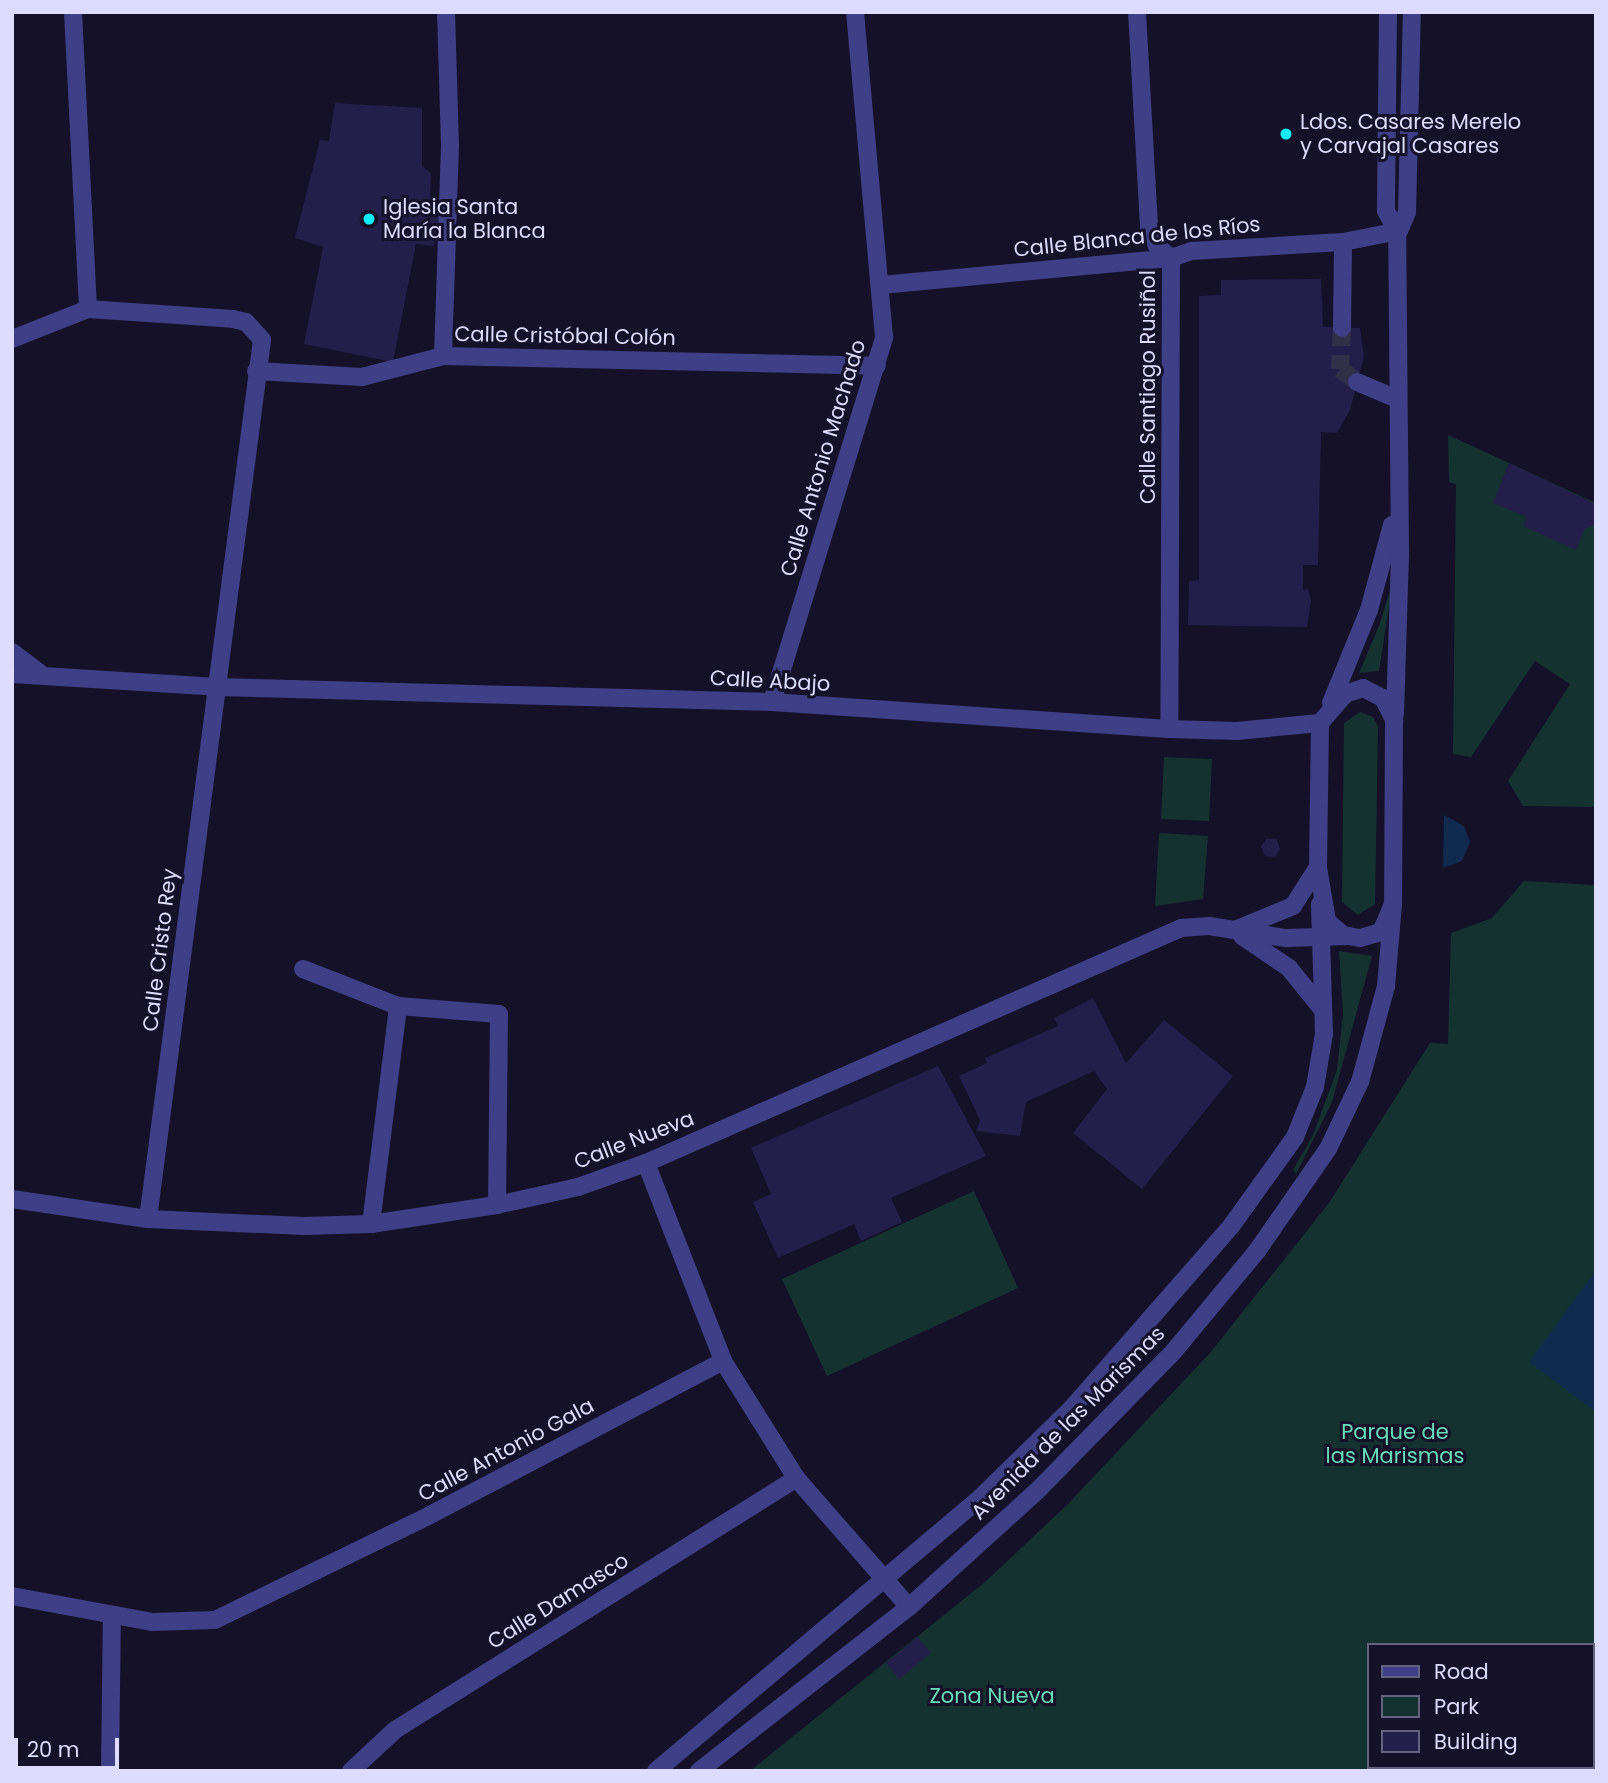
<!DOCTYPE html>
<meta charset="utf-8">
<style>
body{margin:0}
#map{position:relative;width:1608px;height:1783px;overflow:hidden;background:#141129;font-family:Poppins,sans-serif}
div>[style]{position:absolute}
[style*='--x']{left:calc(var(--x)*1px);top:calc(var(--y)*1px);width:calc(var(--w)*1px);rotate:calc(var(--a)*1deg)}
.green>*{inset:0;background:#143330}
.water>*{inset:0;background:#102b4e}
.building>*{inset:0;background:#241e4a}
.minor-tunnel>*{height:18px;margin-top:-9px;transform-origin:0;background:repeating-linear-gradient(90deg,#322f49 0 18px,transparent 0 27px)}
.minor>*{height:18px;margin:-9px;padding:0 9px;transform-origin:9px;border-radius:9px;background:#3e3f87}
.dots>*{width:19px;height:19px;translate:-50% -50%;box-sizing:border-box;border:4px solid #141129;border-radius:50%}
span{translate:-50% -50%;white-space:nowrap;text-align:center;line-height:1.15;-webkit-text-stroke:6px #141129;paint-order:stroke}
.poi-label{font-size:21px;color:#dddbfe}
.left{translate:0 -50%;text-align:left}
.street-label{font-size:21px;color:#dddbfe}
.park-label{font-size:21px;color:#67deb9}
.frame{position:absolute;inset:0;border:14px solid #dddbfe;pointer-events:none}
.legend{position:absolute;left:1367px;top:1643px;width:228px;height:126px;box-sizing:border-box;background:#141129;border:2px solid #64627e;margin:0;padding:9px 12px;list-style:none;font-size:21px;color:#dddbfe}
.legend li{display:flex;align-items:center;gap:14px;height:35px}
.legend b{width:35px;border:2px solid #64627e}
.scale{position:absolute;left:14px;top:1738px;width:105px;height:32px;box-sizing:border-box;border:4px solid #dddbfe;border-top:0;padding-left:9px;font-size:21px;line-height:24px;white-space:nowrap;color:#dddbfe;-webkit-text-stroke:5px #141129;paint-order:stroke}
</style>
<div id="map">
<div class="green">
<div style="clip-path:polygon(1448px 435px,1596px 503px,1596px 807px,1523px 806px,1508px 781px,1570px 684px,1535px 661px,1471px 757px,1453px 754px,1456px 484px,1449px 482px)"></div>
<div style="clip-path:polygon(1393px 581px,1379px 671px,1359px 673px,1379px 626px)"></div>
<div style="clip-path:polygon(1360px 712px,1373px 717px,1378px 727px,1375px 904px,1358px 915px,1342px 902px,1344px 723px)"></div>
<div style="clip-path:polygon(1164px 757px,1212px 759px,1209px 821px,1161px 819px)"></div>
<div style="clip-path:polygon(1159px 833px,1208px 836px,1203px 899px,1155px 906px)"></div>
<div style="clip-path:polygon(evenodd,1596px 838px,1596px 1771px,750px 1771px,985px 1582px,1067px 1505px,1210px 1353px,1329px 1203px,1430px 1043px,1448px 1044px,1451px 933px,1492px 918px,1524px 881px,1595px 885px,1596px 838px,1368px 1645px,1592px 1645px,1592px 1767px,1368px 1767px,1368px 1645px)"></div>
<div style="clip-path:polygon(1339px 951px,1372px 956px,1332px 1102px,1296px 1174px,1293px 1170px,1313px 1135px,1337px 1070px,1343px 1014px)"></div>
<div style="clip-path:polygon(974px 1191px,1018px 1288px,827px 1376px,782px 1279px)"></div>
</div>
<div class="water">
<div style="clip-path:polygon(1444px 815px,1464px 826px,1470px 842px,1462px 861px,1443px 868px)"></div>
<div style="clip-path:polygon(1596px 1270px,1596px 1412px,1529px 1362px)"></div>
</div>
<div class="building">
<div style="clip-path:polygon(335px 103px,422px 108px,422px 166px,431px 174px,430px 195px,442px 200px,434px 246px,416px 244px,393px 362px,304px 344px,323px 247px,295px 238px,320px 140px,329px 141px)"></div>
<div style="clip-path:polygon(1321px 279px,1323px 327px,1360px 328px,1364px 356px,1350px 410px,1337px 433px,1321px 432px,1318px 565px,1303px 565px,1303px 590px,1308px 589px,1311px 601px,1307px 627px,1188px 625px,1189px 581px,1199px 580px,1199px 296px,1221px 295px,1221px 280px)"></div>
<div style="clip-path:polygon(1509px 463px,1596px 504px,1596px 526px,1585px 528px,1576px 550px,1523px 526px,1527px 517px,1493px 503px)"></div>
<div style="clip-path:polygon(1266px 839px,1277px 839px,1280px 849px,1275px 857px,1265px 856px,1261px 847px)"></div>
<div style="clip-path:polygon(1093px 998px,1126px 1063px,1164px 1020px,1233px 1076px,1142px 1189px,1073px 1133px,1107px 1089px,1094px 1071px,1026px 1102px,1020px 1136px,976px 1131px,980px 1120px,959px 1076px,987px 1063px,985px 1058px,1058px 1026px,1054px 1018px)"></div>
<div style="clip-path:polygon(938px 1066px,986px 1156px,891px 1198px,902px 1222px,861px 1241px,854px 1224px,778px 1258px,753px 1202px,771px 1194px,751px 1148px)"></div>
<div style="clip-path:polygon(918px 1637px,931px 1653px,899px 1679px,886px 1663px)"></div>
</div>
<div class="minor-tunnel">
<div style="--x:1342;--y:328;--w:41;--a:92.8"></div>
<div style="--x:1340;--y:369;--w:21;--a:37"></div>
</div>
<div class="minor">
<div style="--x:73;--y:12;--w:297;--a:87.1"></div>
<div style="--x:1137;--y:12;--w:215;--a:86.8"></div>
<div style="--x:1149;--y:227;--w:21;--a:67"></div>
<div style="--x:1157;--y:246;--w:18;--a:41"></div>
<div style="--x:1171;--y:258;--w:471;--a:90.2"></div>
<div style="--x:1388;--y:12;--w:199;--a:90.6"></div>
<div style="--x:1386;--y:211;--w:23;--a:61"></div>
<div style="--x:881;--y:285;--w:291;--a:-5.3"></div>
<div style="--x:1171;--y:258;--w:21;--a:-19"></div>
<div style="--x:1191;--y:251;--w:152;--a:-3.4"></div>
<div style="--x:1343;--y:242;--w:57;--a:-11.1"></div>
<div style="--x:1399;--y:231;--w:21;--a:-67"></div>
<div style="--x:1407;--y:212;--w:200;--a:-88.6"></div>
<div style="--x:1342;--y:328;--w:86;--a:-89.3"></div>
<div style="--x:12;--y:339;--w:82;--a:-21.5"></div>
<div style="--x:88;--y:309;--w:145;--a:3.9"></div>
<div style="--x:233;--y:319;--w:13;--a:13"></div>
<div style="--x:246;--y:322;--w:24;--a:48"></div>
<div style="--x:262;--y:340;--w:886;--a:97.39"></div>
<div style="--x:443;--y:356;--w:210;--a:-88.1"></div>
<div style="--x:450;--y:146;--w:134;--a:-91.7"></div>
<div style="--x:256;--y:371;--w:106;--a:3.2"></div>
<div style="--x:362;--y:377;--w:84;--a:-14.5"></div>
<div style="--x:443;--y:356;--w:434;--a:1.3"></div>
<div style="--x:1357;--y:382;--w:43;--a:23"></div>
<div style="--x:12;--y:652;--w:35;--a:37"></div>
<div style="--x:12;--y:674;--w:205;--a:3.6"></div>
<div style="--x:217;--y:687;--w:555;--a:1.55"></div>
<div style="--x:772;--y:702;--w:398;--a:3.9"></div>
<div style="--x:1169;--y:729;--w:68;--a:1.7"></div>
<div style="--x:1237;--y:731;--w:83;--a:-5.5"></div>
<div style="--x:1363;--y:688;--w:22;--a:27"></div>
<div style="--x:1383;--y:698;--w:25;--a:63"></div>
<div style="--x:1394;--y:720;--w:184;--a:90.3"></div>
<div style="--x:1393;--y:904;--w:30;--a:113"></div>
<div style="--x:1381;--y:932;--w:22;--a:164"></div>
<div style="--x:1360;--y:938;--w:17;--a:-170"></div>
<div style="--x:1343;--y:935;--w:21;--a:-139"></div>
<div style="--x:1327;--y:921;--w:55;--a:-99.5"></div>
<div style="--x:1318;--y:867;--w:144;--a:-89.2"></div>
<div style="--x:1320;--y:723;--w:38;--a:-49"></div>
<div style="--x:1345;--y:694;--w:19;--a:-18"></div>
<div style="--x:772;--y:702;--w:382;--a:-72.9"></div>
<div style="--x:884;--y:337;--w:326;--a:-95.1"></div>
<div style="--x:1331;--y:703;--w:100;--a:-67.8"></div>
<div style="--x:1369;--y:610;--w:88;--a:-74.9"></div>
<div style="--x:1395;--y:714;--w:159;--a:-88.2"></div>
<div style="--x:1400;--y:555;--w:324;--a:-90.5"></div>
<div style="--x:1237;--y:929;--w:61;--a:-22.3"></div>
<div style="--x:1293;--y:906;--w:43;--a:-57.4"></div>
<div style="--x:1242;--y:936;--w:57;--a:34.2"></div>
<div style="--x:1289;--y:968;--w:54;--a:51"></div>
<div style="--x:303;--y:969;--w:102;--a:21.3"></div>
<div style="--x:398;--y:1006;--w:101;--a:4.5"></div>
<div style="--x:499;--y:1014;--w:191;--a:90.6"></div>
<div style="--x:646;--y:1163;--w:212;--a:68.7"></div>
<div style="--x:12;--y:1199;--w:137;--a:8.4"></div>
<div style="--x:148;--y:1219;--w:156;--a:2.6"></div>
<div style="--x:304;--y:1226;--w:67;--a:-1.7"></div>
<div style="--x:371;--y:1224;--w:127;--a:-8.6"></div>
<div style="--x:497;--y:1205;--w:83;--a:-12.5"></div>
<div style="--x:578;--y:1187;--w:72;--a:-19.4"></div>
<div style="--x:646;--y:1163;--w:584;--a:-23.71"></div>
<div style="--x:1181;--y:928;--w:28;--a:-4"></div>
<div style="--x:1209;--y:926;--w:78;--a:8.9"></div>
<div style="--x:1286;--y:938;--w:62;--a:-1.8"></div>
<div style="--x:371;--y:1224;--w:220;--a:-82.9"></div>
<div style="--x:12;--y:1596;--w:142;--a:10.5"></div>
<div style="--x:152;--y:1622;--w:63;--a:-1.8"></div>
<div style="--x:215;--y:1620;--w:239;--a:-26"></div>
<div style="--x:430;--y:1515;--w:331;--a:-27.7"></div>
<div style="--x:723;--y:1361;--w:138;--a:58"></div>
<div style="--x:796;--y:1478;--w:171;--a:48.8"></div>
<div style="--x:110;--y:1771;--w:156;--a:-89.3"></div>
<div style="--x:351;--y:1771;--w:60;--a:-43"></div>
<div style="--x:395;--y:1730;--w:474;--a:-32.1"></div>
<div style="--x:656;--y:1771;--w:419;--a:-40.1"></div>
<div style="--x:977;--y:1501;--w:133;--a:-44.4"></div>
<div style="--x:1072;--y:1408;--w:243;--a:-48.8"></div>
<div style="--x:1232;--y:1225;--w:108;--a:-54.4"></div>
<div style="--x:1295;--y:1137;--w:54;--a:-68.2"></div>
<div style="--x:1315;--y:1087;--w:54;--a:-80.4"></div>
<div style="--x:1324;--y:1034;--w:130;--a:-91.8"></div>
<div style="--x:699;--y:1771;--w:266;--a:-38"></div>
<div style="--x:909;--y:1607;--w:176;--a:-42.2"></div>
<div style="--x:1039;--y:1489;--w:193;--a:-45.6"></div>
<div style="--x:1174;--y:1351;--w:130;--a:-50.3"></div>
<div style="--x:1257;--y:1251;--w:124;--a:-55.2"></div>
<div style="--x:1328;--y:1149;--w:74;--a:-64.5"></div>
<div style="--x:1360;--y:1082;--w:99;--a:-74.8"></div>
<div style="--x:1386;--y:986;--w:82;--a:-85.1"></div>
</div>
<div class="dots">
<div style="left:1286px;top:134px;background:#0ceff8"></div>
<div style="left:369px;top:219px;background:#0ceff8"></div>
</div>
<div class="poi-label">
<span class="left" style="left:1300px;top:134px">Ldos. Casares Merelo<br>y Carvajal Casares</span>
<span class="left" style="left:383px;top:219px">Iglesia Santa<br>María la Blanca</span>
</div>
<div class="street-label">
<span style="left:1137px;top:237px;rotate:-6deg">Calle Blanca de los Ríos</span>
<span style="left:565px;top:336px;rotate:1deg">Calle Cristóbal Colón</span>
<span style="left:1148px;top:387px;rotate:-90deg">Calle Santiago Rusiñol</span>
<span style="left:823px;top:458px;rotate:-73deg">Calle Antonio Machado</span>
<span style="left:770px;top:681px;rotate:3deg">Calle Abajo</span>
<span style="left:160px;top:950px;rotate:-83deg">Calle Cristo Rey</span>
<span style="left:634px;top:1140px;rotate:-21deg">Calle Nueva</span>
<span style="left:1068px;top:1423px;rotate:-45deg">Avenida de las Marismas</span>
<span style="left:506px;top:1450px;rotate:-28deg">Calle Antonio Gala</span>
<span style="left:558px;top:1601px;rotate:-32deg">Calle Damasco</span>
</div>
<div class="park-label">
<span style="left:1395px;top:1444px">Parque de<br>las Marismas</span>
<span style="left:992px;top:1696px">Zona Nueva</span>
</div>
<div class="frame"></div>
<ul class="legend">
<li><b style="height:9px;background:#3e3f87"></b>Road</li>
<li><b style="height:19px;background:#143330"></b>Park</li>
<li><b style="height:19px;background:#241e4a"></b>Building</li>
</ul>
<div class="scale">20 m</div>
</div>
